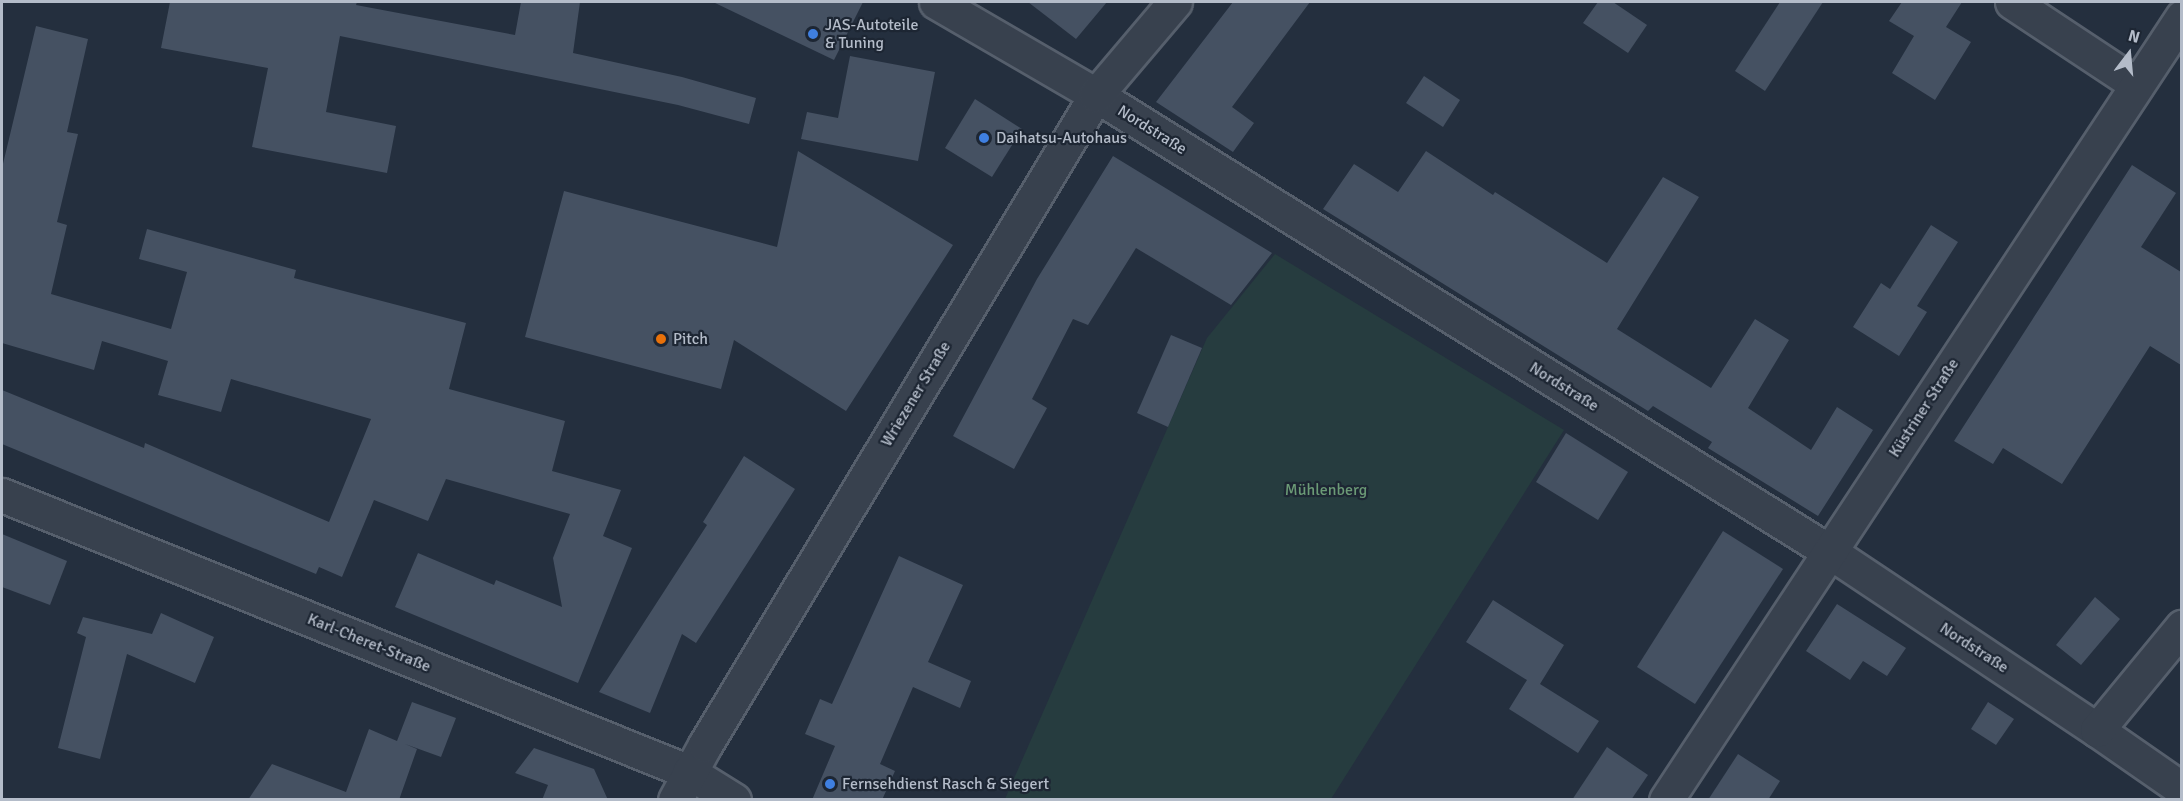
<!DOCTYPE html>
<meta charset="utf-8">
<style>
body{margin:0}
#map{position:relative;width:2183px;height:801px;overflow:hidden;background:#242f3e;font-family:Signika,sans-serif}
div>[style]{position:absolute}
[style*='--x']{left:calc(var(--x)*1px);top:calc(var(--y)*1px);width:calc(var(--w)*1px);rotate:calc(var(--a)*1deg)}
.green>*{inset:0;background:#263c3f}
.building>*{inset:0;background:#455162}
.roads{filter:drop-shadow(2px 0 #565f6c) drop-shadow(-2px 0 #565f6c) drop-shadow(0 2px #565f6c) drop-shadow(0 -2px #565f6c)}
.minor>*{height:33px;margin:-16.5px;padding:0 16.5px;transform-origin:16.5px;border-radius:16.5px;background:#38414e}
.dots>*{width:16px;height:16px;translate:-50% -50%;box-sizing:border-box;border:3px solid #1d2633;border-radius:50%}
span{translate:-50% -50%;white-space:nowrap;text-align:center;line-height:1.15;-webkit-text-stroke:4.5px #1d2633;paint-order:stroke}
.poi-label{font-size:16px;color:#b4bcc9}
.left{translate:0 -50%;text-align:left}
.street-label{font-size:16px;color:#b4bcc9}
.park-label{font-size:16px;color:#6b9a76}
.frame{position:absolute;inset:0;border:3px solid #b4bcc9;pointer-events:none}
.north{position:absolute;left:2099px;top:24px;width:60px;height:60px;-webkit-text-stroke:4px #1d2633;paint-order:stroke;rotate:16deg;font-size:16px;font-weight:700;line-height:24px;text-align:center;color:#b4bcc9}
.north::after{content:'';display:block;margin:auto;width:21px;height:27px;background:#b4bcc9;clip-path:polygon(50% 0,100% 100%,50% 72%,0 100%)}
</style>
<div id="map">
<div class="green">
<div style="clip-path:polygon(1275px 254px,1564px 430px,1331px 799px,1005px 799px,1207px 338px)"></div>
</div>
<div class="building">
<div style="clip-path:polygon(170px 2px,357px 2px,356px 5px,515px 35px,521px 2px,580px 2px,573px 53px,682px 77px,756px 98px,749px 124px,678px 105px,340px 36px,326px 112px,396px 126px,387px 173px,252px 147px,268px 68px,161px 48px)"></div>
<div style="clip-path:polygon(713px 2px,863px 2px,834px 60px)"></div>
<div style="clip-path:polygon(1028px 2px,1107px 2px,1076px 39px)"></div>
<div style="clip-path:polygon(1233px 2px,1310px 2px,1232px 107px,1254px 123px,1233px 152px,1156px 102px)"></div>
<div style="clip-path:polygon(1598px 2px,1613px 2px,1647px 25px,1628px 53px,1583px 23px)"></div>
<div style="clip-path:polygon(1780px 2px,1823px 2px,1765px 91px,1735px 71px)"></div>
<div style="clip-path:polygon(1902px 2px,1962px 2px,1946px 27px,1971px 42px,1935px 100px,1892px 73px,1914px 36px,1889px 21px)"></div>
<div style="clip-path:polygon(36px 26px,88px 39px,67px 132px,78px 134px,57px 222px,67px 225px,51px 294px,171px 329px,187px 272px,139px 259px,147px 229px,296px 270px,294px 278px,466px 323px,449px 389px,565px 421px,552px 471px,621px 490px,603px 536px,632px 548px,578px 683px,395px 607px,418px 553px,494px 585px,496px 580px,562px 607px,553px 558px,570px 514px,446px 479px,428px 521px,374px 500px,342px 577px,319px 567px,316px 574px,2px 444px,2px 390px,144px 448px,145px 443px,329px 522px,371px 419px,231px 379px,221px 412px,158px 395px,168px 361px,102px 341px,94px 370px,2px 343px,2px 168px)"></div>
<div style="clip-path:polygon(850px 56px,935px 72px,918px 161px,801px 139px,807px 112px,838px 118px)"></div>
<div style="clip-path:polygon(1424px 76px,1460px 100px,1443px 127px,1406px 103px)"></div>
<div style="clip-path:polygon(975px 99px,1022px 129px,992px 177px,945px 148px)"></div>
<div style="clip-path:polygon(798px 151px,953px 245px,846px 411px,734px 340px,721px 389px,525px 337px,564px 191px,777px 247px)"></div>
<div style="clip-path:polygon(1426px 151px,1493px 195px,1495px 192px,1607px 263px,1663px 177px,1699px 197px,1617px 329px,1711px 388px,1755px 319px,1789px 340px,1748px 408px,1811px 450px,1837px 407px,1873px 430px,1818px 516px,1708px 448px,1712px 442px,1653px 406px,1648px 411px,1323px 209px,1354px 164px,1398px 192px)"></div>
<div style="clip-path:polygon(1113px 156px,1272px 253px,1231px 305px,1136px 248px,1088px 325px,1073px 319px,1032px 399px,1047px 408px,1014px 469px,953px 436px,1037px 279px)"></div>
<div style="clip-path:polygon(2132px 165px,2176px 193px,2141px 247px,2181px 272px,2181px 365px,2150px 346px,2062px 484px,2003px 448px,1993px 464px,1954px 441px)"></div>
<div style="clip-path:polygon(1931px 225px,1958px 242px,1917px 306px,1927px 312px,1899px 356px,1853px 327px,1881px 283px,1890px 289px)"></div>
<div style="clip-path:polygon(1171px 335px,1202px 348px,1168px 427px,1137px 413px)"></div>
<div style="clip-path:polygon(1566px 433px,1628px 472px,1598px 520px,1536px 482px)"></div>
<div style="clip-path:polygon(744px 456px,795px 489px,696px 643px,682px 634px,650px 713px,599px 692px,707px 525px,703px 522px)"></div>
<div style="clip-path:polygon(1723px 531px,1783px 569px,1695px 704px,1637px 667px)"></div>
<div style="clip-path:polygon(2px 534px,67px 561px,50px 605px,2px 587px)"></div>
<div style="clip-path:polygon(899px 556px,963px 585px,928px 662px,971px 681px,960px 708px,913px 687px,880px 764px,895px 771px,882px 800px,812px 800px,835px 746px,805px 734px,820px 699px,832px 704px)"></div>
<div style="clip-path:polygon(2095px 597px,2120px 619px,2081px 665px,2056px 645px)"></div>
<div style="clip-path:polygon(1493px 600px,1564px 645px,1540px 684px,1599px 721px,1578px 753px,1509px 709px,1527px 680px,1466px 642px)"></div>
<div style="clip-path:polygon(1837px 604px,1906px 648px,1887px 676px,1863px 661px,1850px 680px,1806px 651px)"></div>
<div style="clip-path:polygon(161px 613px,214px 637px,195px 683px,127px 654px,100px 759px,58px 748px,86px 637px,77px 633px,83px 617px,152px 634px)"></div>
<div style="clip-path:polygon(412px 702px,456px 718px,441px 757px,405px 744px,417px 749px,399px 800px,248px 800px,272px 764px,346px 792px,369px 729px,397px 741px)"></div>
<div style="clip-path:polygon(1988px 702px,2014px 719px,1996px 745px,1971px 729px)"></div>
<div style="clip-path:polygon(1607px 747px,1648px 775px,1631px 800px,1572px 800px)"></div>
<div style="clip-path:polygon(534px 748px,594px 769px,608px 800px,542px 800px,548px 785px,515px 773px)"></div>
<div style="clip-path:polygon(1738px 754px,1780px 781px,1768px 800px,1708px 800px)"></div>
</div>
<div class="roads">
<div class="minor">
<div style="--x:936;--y:2;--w:185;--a:30.2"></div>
<div style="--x:1096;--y:95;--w:865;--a:31.91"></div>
<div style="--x:1830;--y:552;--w:321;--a:33.7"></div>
<div style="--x:2097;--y:730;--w:103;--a:34.8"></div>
<div style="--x:2012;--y:2;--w:149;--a:33.5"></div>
<div style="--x:2;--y:495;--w:741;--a:21.96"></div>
<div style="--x:689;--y:772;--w:53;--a:31.9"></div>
<div style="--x:2097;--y:730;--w:134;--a:-50.5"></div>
<div style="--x:675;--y:800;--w:63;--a:-61.4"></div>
<div style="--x:705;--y:745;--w:759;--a:-58.97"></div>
<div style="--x:1096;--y:95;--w:122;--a:-49.7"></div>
<div style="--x:1666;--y:800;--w:938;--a:-56.61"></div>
</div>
</div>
<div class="dots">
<div style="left:813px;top:34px;background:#3f7fe0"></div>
<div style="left:984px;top:138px;background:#3f7fe0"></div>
<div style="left:661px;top:339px;background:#e8710a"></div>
<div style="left:830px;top:784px;background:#3f7fe0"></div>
</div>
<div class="poi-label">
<span class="left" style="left:825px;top:34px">JAS-Autoteile<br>&amp; Tuning</span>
<span class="left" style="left:996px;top:138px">Daihatsu-Autohaus</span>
<span class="left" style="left:673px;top:339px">Pitch</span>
<span class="left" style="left:842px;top:784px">Fernsehdienst Rasch &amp; Siegert</span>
</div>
<div class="street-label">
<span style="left:1152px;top:130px;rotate:32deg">Nordstraße</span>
<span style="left:1564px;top:387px;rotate:32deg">Nordstraße</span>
<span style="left:916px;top:394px;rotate:-59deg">Wriezener Straße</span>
<span style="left:1924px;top:408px;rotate:-57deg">Küstriner Straße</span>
<span style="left:369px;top:643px;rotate:22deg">Karl-Cheret-Straße</span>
<span style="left:1974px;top:648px;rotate:33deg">Nordstraße</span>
</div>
<div class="park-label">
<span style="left:1326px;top:490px">Mühlenberg</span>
</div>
<div class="frame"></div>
<div class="north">N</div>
</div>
